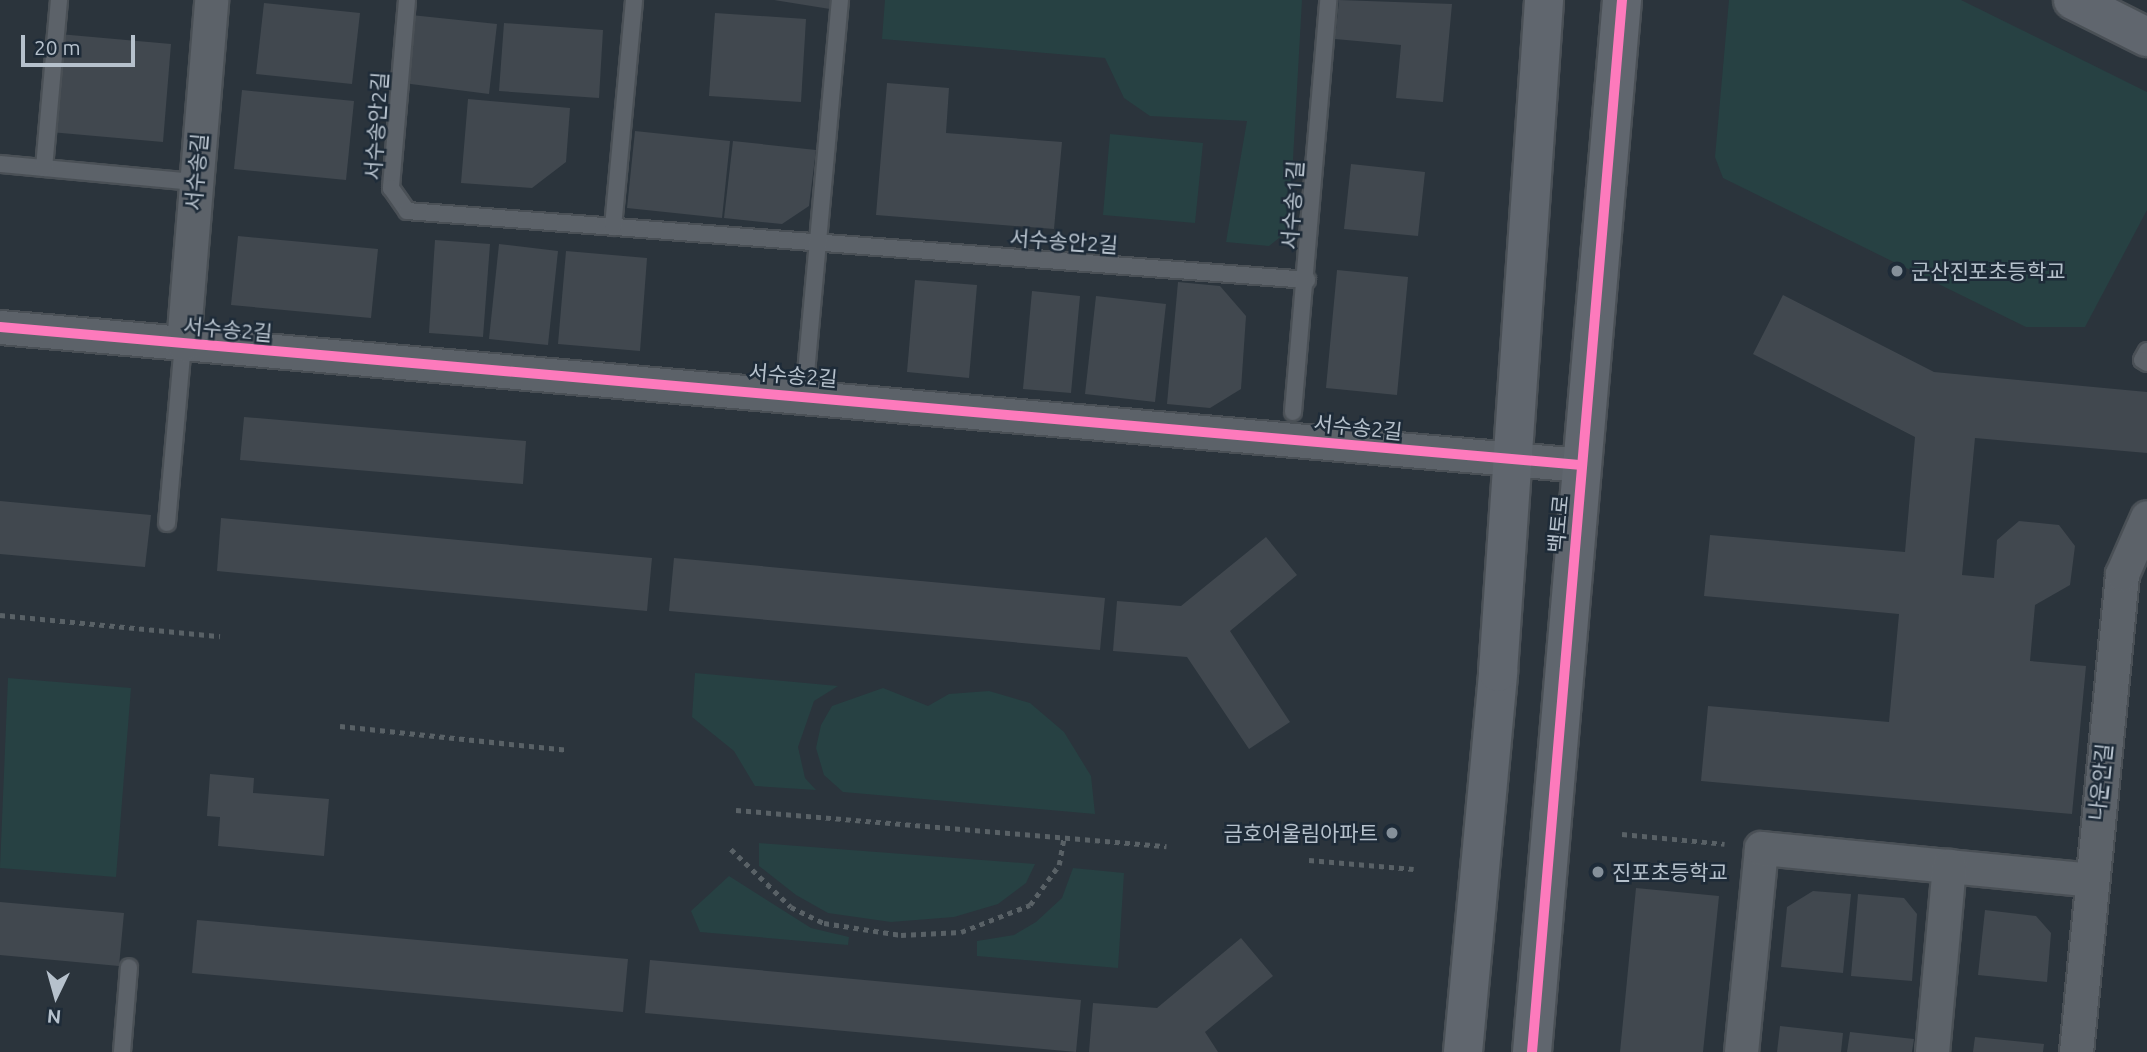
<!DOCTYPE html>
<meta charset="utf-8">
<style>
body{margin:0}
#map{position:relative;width:2147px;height:1052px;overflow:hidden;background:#2b343c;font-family:Ubuntu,"Noto Sans KR",sans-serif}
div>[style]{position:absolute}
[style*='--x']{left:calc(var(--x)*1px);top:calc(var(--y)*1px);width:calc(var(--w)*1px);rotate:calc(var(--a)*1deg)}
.green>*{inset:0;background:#274143}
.building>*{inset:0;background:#41484f}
.path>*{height:4.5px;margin-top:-2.25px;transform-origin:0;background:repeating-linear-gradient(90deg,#596166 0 5px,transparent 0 10px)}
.roads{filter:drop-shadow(2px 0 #4a5056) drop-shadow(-2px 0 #4a5056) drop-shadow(0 2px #4a5056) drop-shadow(0 -2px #4a5056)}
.lane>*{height:16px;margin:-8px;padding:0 8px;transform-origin:8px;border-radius:8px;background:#5c6269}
.street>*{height:33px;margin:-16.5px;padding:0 16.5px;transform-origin:16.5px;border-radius:16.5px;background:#5c6269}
.secondary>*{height:38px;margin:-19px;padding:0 19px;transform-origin:19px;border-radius:19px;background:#60666e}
.cycleway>*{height:10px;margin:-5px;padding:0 5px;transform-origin:5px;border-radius:5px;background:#fd7abc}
.dots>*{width:19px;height:19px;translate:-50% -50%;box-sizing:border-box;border:4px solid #1e2b38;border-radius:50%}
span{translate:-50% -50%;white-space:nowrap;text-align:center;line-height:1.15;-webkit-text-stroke:5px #1e2b38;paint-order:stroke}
.street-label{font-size:21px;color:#b6c1cc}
.poi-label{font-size:21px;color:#b6c1cc}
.left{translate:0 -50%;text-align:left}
.right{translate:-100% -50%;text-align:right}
.north{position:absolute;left:21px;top:961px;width:70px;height:70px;-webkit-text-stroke:5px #1e2b38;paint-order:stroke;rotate:185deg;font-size:19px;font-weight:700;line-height:28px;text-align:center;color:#b6c1cc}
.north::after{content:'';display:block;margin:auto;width:24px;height:32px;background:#b6c1cc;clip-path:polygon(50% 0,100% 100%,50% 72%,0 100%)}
.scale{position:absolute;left:21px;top:35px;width:114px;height:32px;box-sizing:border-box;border:4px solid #b6c1cc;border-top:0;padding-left:9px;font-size:21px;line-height:24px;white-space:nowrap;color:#b6c1cc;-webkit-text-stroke:5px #1e2b38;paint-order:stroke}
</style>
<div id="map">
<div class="green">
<div style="clip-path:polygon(885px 0,1302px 0,1289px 230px,1269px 246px,1226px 242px,1247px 121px,1150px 116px,1124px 98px,1105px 58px,882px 39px)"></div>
<div style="clip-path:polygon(1729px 0,1961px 0,2147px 92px,2147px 210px,2085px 327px,2026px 327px,1723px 178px,1715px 157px)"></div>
<div style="clip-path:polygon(1110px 134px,1203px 143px,1195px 223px,1103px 215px)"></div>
<div style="clip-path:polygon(695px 673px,838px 686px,814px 701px,798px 747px,805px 778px,816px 790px,755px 786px,734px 751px,692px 717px)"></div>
<div style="clip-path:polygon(8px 678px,131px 688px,116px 877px,0 868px)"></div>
<div style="clip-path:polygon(883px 688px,928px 706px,949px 694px,989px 691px,1030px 703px,1064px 732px,1091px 776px,1095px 814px,843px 792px,824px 775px,816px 748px,821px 725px,832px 706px)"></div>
<div style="clip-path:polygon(759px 843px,1035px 864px,1026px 883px,998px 904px,954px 917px,891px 922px,828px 913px,796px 895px,759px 866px)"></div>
<div style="clip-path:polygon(1073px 868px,1124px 873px,1118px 968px,977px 956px,977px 941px,1014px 935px,1036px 922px,1062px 898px)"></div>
<div style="clip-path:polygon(729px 876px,811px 928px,849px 937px,848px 945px,700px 932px,691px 911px)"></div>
</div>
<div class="building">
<div style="clip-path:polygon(774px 0,831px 0,830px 9px)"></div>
<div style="clip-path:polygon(1339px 0,1452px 4px,1443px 102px,1396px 98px,1401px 45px,1335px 39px)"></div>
<div style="clip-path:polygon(264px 3px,360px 13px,352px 84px,256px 74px)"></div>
<div style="clip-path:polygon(715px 13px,806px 19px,801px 102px,709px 96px)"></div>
<div style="clip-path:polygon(411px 15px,497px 24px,489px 94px,403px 83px)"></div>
<div style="clip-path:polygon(504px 23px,603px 30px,599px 98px,499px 91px)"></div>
<div style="clip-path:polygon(59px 34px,171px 44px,163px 142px,50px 132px)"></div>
<div style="clip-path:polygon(887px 83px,949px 88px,946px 133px,1062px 142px,1054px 229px,876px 215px)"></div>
<div style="clip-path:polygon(242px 90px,354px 101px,346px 180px,234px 169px)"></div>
<div style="clip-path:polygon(468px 99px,570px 108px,566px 162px,532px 188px,461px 183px)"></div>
<div style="clip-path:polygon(635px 131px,730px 141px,722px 218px,627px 208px)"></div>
<div style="clip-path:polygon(733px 141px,816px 150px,809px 206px,782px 224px,724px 218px)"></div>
<div style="clip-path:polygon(1351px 164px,1425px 172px,1418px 236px,1344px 229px)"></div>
<div style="clip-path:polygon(238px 236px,378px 249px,371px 318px,231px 305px)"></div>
<div style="clip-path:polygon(435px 240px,490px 244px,483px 337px,429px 333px)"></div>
<div style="clip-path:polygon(499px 244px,558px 251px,548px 345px,489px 339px)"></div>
<div style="clip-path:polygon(566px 251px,647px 258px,640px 351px,558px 344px)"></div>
<div style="clip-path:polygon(1337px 270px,1408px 277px,1397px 395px,1326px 388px)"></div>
<div style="clip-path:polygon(915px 280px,977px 285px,969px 378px,907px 372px)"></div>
<div style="clip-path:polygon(1178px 282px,1220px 286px,1246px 316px,1241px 389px,1210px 408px,1167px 404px)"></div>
<div style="clip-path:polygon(1032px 291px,1080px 296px,1071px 393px,1023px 389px)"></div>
<div style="clip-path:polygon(1783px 295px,1934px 372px,2147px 392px,2147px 453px,1975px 438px,1962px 575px,1994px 578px,1997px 540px,2019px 521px,2059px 525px,2075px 546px,2070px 585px,2035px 605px,2030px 661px,2086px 666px,2072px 814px,1701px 781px,1708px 706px,1889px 722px,1899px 614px,1704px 596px,1710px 535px,1905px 552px,1915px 437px,1753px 354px)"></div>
<div style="clip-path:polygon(1096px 296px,1166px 304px,1155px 402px,1085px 394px)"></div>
<div style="clip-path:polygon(244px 417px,526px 441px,523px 484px,240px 460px)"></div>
<div style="clip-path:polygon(0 501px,151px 515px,145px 567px,0 554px)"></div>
<div style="clip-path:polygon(221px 518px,652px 558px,647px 611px,217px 571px)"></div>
<div style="clip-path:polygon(1266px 537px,1297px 575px,1230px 631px,1290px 722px,1249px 749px,1187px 657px,1113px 651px,1117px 601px,1181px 606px)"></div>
<div style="clip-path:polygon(674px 558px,1105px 598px,1100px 650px,669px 611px)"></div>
<div style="clip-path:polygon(210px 774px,254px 778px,253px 793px,329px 799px,324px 856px,218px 846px,220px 817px,207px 816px)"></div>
<div style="clip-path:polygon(1636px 888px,1719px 896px,1703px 1052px,1620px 1052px)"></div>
<div style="clip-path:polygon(1813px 891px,1851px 894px,1843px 973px,1781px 967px,1787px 907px)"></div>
<div style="clip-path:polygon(1858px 894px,1904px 898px,1917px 914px,1912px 981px,1851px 976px)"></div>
<div style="clip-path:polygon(0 902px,124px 913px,119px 966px,0 955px)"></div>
<div style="clip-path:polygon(1985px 910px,2036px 916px,2051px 933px,2047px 982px,1978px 975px)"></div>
<div style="clip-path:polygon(197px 920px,628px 959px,623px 1012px,192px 973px)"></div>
<div style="clip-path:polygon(1241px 938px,1273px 976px,1205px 1032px,1218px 1052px,1089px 1052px,1093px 1003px,1157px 1008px)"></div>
<div style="clip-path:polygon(650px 960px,1081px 1000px,1076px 1052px,645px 1013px)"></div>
<div style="clip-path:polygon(1780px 1026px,1843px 1033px,1841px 1052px,1777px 1052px)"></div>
<div style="clip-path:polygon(1850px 1032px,1914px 1039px,1912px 1052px,1847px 1052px)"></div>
<div style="clip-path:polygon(1975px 1037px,2044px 1044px,2043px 1052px,1973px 1052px)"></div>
</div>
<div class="path">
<div style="--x:0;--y:615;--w:221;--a:5.5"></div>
<div style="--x:340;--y:726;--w:228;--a:6"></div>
<div style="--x:736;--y:810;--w:432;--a:4.8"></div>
<div style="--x:1622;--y:834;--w:103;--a:5.5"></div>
<div style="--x:731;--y:849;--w:83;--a:44"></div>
<div style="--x:791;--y:907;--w:37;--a:26"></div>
<div style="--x:824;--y:923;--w:78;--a:8.9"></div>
<div style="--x:901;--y:935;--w:60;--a:-2.9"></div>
<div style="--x:961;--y:932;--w:74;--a:-21.4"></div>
<div style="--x:1030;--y:905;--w:49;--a:-54.1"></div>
<div style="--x:1059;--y:865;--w:27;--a:-80"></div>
<div style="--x:1309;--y:860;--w:105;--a:4.9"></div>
</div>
<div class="roads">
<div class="lane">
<div style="--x:407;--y:0;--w:189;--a:94.9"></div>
<div style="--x:391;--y:188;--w:28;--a:55"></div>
<div style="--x:407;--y:211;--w:903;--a:4.38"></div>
<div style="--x:0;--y:164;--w:195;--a:5.3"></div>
<div style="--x:44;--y:168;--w:169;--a:-84.9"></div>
<div style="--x:613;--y:227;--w:228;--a:-84.7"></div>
<div style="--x:2147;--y:351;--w:10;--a:119"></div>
<div style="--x:2142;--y:360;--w:6;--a:31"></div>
<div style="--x:804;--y:395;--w:397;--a:-84.8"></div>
<div style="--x:1293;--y:412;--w:413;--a:-85.1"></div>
<div style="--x:167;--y:523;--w:180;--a:-84.9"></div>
<div style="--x:122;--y:1052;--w:85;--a:-85.3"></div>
</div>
<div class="street">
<div style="--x:0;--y:327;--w:1588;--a:4.99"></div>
<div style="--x:183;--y:344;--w:345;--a:-85.3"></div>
<div style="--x:1741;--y:1052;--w:205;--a:-84.4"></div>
<div style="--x:1761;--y:848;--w:332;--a:5.5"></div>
<div style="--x:1932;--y:1052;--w:187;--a:-84.8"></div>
<div style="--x:2076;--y:1052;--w:480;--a:-84.5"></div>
<div style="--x:2122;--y:574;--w:62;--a:-66.3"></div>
</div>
<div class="secondary">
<div style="--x:2073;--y:0;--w:83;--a:26.6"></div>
<div style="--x:1463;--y:1052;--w:382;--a:-84.7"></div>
<div style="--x:1498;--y:672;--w:674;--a:-86.08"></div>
<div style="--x:1532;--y:1052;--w:1056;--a:-85.11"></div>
</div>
</div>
<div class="cycleway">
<div style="--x:0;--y:327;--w:1588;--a:4.99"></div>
<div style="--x:1532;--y:1052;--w:1056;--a:-85.11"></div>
</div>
<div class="dots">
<div style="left:1897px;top:271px;background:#85909a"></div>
<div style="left:1392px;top:833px;background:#85909a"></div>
<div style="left:1598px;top:872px;background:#85909a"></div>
</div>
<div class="street-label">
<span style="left:376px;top:126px;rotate:-86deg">서수송안2길</span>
<span style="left:196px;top:172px;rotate:-85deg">서수송길</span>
<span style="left:1292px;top:205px;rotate:-86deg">서수송1길</span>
<span style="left:1064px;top:241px;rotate:4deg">서수송안2길</span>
<span style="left:228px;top:329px;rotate:5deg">서수송2길</span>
<span style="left:793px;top:375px;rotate:5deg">서수송2길</span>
<span style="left:1358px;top:427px;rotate:6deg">서수송2길</span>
<span style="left:1558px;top:524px;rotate:-85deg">백토로</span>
<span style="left:2100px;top:782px;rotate:-84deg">나운안길</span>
</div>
<div class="poi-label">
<span class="left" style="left:1911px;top:271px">군산진포초등학교</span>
<span class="right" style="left:1378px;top:833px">금호어울림아파트</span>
<span class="left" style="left:1612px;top:872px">진포초등학교</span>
</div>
<div class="north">N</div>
<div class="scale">20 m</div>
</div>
